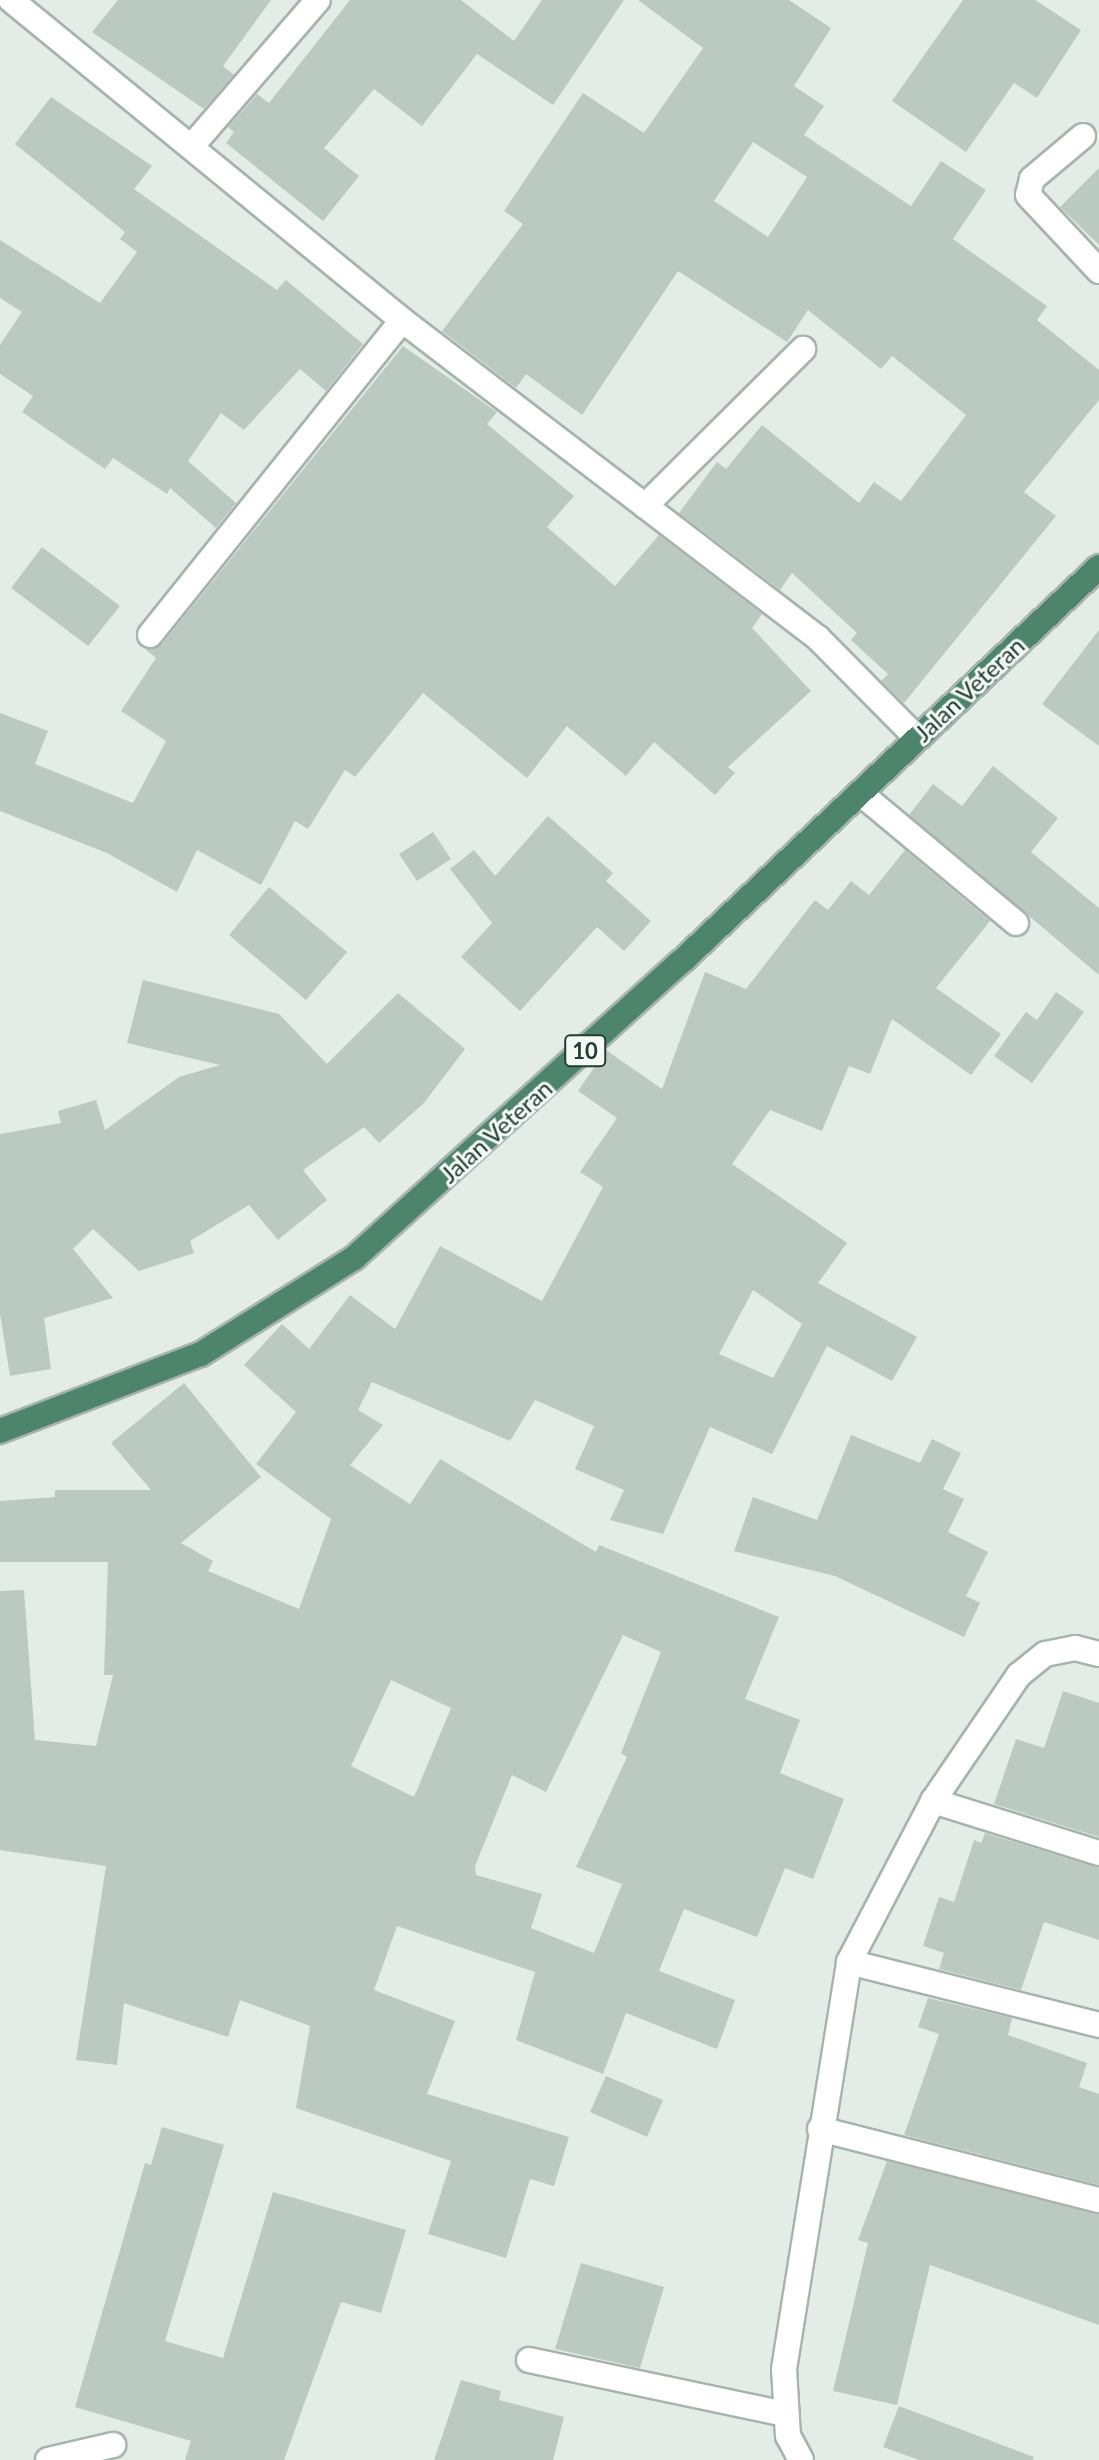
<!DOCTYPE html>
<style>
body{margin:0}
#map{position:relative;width:1099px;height:2460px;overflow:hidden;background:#e3ece6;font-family:Lato,sans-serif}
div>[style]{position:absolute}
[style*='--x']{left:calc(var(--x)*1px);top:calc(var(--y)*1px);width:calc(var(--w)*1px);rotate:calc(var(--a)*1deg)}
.building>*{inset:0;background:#bbcac1}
.roads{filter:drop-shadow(2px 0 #a6b4ac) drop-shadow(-2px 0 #a6b4ac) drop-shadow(0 2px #a6b4ac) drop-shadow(0 -2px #a6b4ac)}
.minor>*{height:24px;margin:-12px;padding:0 12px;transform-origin:12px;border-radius:12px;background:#fff}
.trunk>*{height:24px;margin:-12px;padding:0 12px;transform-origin:12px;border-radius:12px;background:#4c846c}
span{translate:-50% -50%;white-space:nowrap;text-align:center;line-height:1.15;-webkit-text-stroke:6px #f3f9f5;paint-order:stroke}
.shield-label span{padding:2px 6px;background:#f3f9f5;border:2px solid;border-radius:6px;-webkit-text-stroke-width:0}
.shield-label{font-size:22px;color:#233d31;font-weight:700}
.street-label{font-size:24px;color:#233d31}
</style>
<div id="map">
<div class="building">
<div style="clip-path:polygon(118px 0,271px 0,223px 66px,234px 75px,204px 109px,92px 32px)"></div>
<div style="clip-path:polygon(350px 0,461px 0,514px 41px,542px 0,624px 0,553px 105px,477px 54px,422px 126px,374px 89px,324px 148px,359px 176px,323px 221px,226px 143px,234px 132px,228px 127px,257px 94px,269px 103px)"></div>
<div style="clip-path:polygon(evenodd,638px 0,789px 0,831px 28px,794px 86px,824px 106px,804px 135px,911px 206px,941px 161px,986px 190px,953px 239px,1047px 306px,1037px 320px,1099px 370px,1099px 400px,1024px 492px,1056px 516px,904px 703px,881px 681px,888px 674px,851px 640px,857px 633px,792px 573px,780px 590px,679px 513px,717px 462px,726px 469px,762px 425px,859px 503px,874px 482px,901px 501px,966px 415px,892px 356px,881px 369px,808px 310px,787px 342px,678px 271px,582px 415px,526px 374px,516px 388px,442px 331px,523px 224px,504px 211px,583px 93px,644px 133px,703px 48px,638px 0,753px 142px,807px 177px,768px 237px,714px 201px,753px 142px)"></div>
<div style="clip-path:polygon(963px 0,1035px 0,1081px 30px,1037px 98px,1014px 83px,966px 152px,892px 101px)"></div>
<div style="clip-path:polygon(51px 97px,152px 166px,134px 189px,277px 290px,286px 280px,363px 344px,326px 391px,300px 369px,244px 430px,221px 413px,188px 461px,236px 503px,216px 528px,170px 488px,167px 494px,113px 458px,105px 469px,22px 412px,33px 396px,0 374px,0 345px,22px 312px,0 298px,0 240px,100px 303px,137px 252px,120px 239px,125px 232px,15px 144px)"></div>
<div style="clip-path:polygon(1099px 168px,1099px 245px,1060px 207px)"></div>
<div style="clip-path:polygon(403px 346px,497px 412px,487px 424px,574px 496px,547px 527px,615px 586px,659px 535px,762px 614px,752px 628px,811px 691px,728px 767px,735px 773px,715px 795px,654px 742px,626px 776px,567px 726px,527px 778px,423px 693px,355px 777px,345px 770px,308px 829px,295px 821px,261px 885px,197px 850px,177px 892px,107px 853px,0 811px,0 713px,48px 731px,35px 764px,133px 803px,166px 741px,121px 711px,156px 658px,145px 649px,162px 644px)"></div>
<div style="clip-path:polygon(42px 547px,120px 606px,88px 646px,11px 588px)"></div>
<div style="clip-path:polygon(1099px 630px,1099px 746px,1042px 704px)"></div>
<div style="clip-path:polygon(993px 766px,1058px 818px,1031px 852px,1099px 908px,1099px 975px,909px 815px,933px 784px,962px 806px)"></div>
<div style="clip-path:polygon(548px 816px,613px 873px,606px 881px,651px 921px,624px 951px,597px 927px,520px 1011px,461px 957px,492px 923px,450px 869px,474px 850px,495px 876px)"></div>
<div style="clip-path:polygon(433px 832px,451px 859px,417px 881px,399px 854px)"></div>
<div style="clip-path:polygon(evenodd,905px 850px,990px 921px,936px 988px,1001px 1034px,971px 1075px,892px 1019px,870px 1074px,849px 1066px,822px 1131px,770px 1110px,732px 1164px,847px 1243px,818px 1283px,917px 1337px,892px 1381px,827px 1346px,772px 1454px,710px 1427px,663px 1534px,610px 1520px,624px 1490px,575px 1469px,594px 1426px,535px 1400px,510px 1441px,372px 1382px,358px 1410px,383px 1425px,350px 1465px,410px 1504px,440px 1459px,596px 1552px,599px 1545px,779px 1617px,745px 1699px,800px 1720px,780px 1773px,844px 1799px,813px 1879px,785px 1868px,757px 1937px,684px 1909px,659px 1971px,735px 2000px,717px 2049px,626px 2013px,603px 2074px,516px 2040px,535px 1972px,397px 1926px,374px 1990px,455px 2021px,427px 2094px,569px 2137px,554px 2186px,530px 2179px,506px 2258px,428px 2234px,451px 2161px,296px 2108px,310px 2026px,240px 2000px,228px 2037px,124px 2003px,117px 2065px,76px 2060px,106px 1866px,0 1850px,0 1591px,24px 1590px,35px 1740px,96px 1746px,113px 1675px,104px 1675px,108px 1562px,0 1562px,0 1501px,55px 1497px,55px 1490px,151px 1490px,111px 1443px,184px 1383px,261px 1477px,181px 1543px,213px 1561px,208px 1571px,299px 1609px,331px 1519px,256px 1464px,296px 1412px,244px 1365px,282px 1324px,309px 1349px,350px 1295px,395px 1329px,440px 1246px,542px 1301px,603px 1187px,580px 1172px,617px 1118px,578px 1091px,606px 1050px,662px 1089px,705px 972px,746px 989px,815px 900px,828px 910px,851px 881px,869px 895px,905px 850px,753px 1290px,802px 1324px,773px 1378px,719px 1354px,753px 1290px,905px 850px,623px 1635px,661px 1652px,621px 1753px,627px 1757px,576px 1867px,622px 1884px,594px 1953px,531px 1928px,542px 1894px,476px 1875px,475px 1866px,512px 1775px,546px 1792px,623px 1635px,905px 850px,391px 1680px,451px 1708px,414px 1797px,351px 1766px,391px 1680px)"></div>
<div style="clip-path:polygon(269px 887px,347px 952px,306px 1000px,229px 935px)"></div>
<div style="clip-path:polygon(143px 980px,279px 1014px,327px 1064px,398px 993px,465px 1049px,424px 1103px,379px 1143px,364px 1127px,303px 1170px,327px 1200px,278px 1240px,249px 1205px,190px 1241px,194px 1253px,139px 1271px,93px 1229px,73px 1249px,113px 1298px,44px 1318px,51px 1369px,10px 1376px,0 1314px,0 1134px,61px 1123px,58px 1111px,96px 1100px,105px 1130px,179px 1077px,220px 1065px,127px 1043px)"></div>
<div style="clip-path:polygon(1056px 992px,1084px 1012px,1032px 1083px,994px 1056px,1026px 1012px,1037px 1020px)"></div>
<div style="clip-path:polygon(851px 1435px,920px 1463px,932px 1439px,961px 1453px,943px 1489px,964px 1499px,948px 1532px,988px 1552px,966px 1596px,980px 1603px,964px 1637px,835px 1576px,734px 1551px,753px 1497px,817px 1520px)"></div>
<div style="clip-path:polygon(1063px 1691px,1099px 1703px,1099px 1837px,994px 1804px,1016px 1739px,1044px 1748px)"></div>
<div style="clip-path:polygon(985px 1833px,1099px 1868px,1099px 1940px,1044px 1922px,1021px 1990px,939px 1969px,944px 1953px,923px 1946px,939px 1897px,954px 1902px,974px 1840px,981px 1843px)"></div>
<div style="clip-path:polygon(928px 1998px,1012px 2018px,1008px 2035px,1087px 2063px,1079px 2087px,1099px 2094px,1099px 2185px,904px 2135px,939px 2034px,918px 2027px)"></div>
<div style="clip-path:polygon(606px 2076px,663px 2100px,647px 2137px,590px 2112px)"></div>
<div style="clip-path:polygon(162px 2127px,224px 2145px,165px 2341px,223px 2358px,273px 2192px,406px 2230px,381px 2313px,341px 2302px,284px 2460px,185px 2460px,191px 2441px,75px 2407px,145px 2163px,151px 2165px)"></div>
<div style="clip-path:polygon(887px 2161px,1099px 2215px,1099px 2325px,930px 2265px,897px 2405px,833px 2391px,868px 2243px,858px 2240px)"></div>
<div style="clip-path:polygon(581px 2263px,664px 2287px,640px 2368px,555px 2349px)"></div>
<div style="clip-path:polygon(461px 2380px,501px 2391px,499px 2400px,564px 2417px,553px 2460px,434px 2460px)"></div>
<div style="clip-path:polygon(899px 2406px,1034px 2457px,1033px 2460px,919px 2460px,883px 2447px)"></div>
</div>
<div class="roads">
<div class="minor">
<div style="--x:11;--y:0;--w:505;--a:39.3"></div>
<div style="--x:402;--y:320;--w:524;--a:37.4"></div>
<div style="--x:818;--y:638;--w:141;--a:45.3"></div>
<div style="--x:1083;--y:136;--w:67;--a:139.9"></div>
<div style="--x:1032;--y:179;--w:16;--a:104"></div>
<div style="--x:1028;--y:195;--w:104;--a:46.9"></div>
<div style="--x:191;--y:147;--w:194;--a:-49.2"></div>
<div style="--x:645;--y:506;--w:223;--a:-44.8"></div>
<div style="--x:150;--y:635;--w:403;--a:-51.3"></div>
<div style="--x:860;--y:793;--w:203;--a:39.8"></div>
<div style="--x:933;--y:1801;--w:174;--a:17.4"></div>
<div style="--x:849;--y:1962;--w:258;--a:14.1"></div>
<div style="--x:820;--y:2129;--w:288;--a:14.3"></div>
<div style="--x:529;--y:2360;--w:263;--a:11.9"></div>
<div style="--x:48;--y:2460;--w:67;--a:-13"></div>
<div style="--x:801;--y:2460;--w:27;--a:-118"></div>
<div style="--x:788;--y:2436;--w:67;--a:-93.4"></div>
<div style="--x:784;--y:2369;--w:412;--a:-80.9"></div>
<div style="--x:849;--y:1962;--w:182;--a:-62.4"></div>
<div style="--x:933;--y:1801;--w:153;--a:-55.7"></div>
<div style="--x:1019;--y:1675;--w:33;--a:-39"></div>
<div style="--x:1045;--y:1654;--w:31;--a:-11"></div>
<div style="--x:1075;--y:1648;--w:25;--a:14"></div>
</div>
<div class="trunk">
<div style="--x:0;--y:1431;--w:215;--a:-21"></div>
<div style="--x:201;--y:1354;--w:181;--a:-32.1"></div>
<div style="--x:354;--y:1258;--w:441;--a:-42.2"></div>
<div style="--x:681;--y:962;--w:575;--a:-43.38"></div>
</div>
</div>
<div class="shield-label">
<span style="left:585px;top:1051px">10</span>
</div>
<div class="street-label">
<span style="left:969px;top:689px;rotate:-43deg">Jalan Veteran</span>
<span style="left:496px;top:1131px;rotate:-42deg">Jalan Veteran</span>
</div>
</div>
